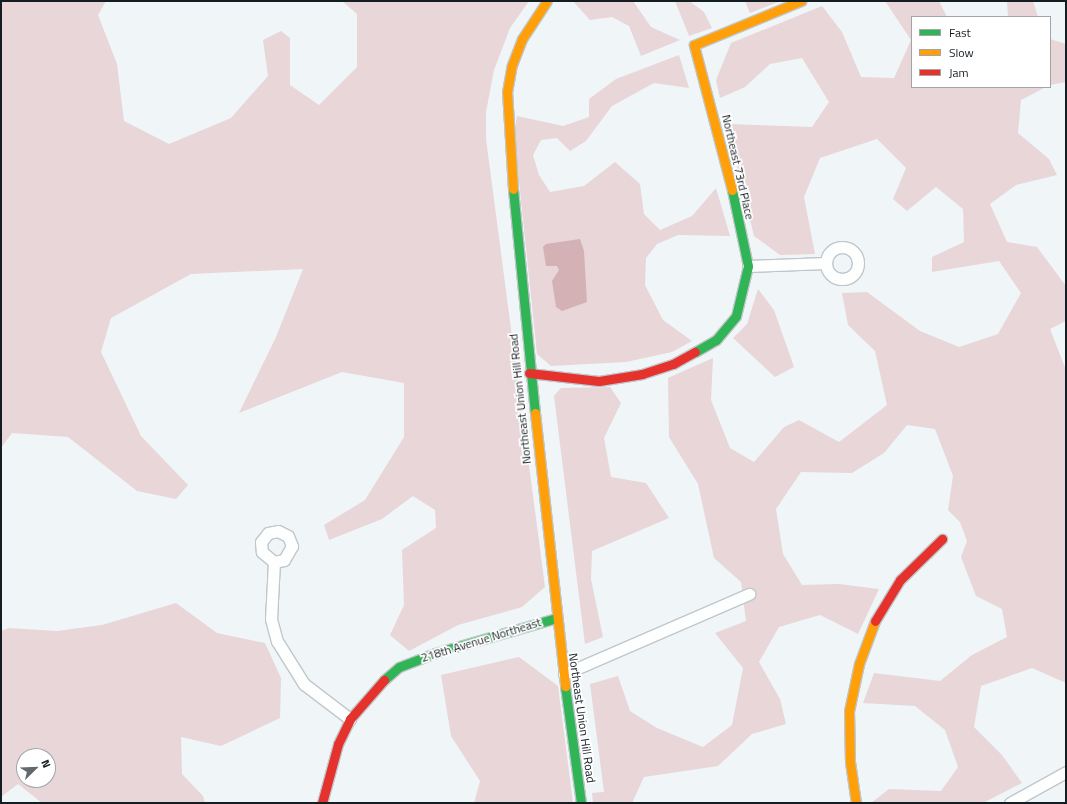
<!DOCTYPE html>
<style>
body{margin:0}
#map{position:relative;width:1067px;height:804px;overflow:hidden;background:#f0f5f8;font-family:"Titillium Web",sans-serif}
div>[style]{position:absolute}
[style*='--x']{left:calc(var(--x)*1px);top:calc(var(--y)*1px);width:calc(var(--w)*1px);rotate:calc(var(--a)*1deg)}
.green>*{inset:0;background:#e8d6d9}
.water>*{inset:0;background:#d3b1b4}
.roads{filter:drop-shadow(1px 0 #c0c7cb) drop-shadow(-1px 0 #c0c7cb) drop-shadow(0 1px #c0c7cb) drop-shadow(0 -1px #c0c7cb)}
.street>*{height:11px;margin:-5.5px;padding:0 5.5px;transform-origin:5.5px;border-radius:5.5px;background:#fdfefe}
.street>.ring{margin:-5.5px;padding:0;box-sizing:content-box;background:none;border:11px solid #fdfefe;border-radius:50%}
.fast>*{height:9px;margin:-4.5px;padding:0 4.5px;transform-origin:4.5px;border-radius:4.5px;background:#30b455}
.slow>*{height:9px;margin:-4.5px;padding:0 4.5px;transform-origin:4.5px;border-radius:4.5px;background:#ff9f0a}
.jam>*{height:9px;margin:-4.5px;padding:0 4.5px;transform-origin:4.5px;border-radius:4.5px;background:#e5322d}
span{translate:-50% -50%;white-space:nowrap;text-align:center;line-height:1.15;-webkit-text-stroke:3.5px #fff;paint-order:stroke}
.street-label{font-size:12px;color:#141d22}
.frame{position:absolute;inset:0;border:2px solid #141d22;pointer-events:none}
.legend{position:absolute;left:911px;top:16px;width:140px;height:72px;box-sizing:border-box;background:#fff;border:1px solid #a1a5a7;margin:0;padding:5px 7px;list-style:none;font-size:12px;color:#141d22}
.legend li{display:flex;align-items:center;gap:8px;height:20px}
.legend b{width:20px;border:1px solid #a1a5a7}
.north{position:absolute;left:16px;top:748px;width:40px;height:40px;box-sizing:border-box;background:#fff;border:1px solid #a1a5a7;border-radius:50%;rotate:67deg;font-size:11px;font-weight:700;line-height:16px;text-align:center;color:#141d22}
.north::after{content:'';display:block;margin:auto;width:14px;height:18px;background:#61696d;clip-path:polygon(50% 0,100% 100%,50% 72%,0 100%)}
</style>
<div id="map">
<div class="green">
<div style="clip-path:polygon(1px 1px,106px 1px,98px 15px,117px 64px,124px 121px,169px 144px,231px 118px,268px 76px,263px 40px,281px 31px,290px 38px,290px 85px,319px 105px,357px 67px,357px 14px,342px 1px,529px 1px,510px 28px,494px 70px,486px 112px,486px 139px,545px 587px,522px 607px,458px 625px,409px 651px,390px 635px,404px 605px,402px 550px,436px 528px,435px 510px,413px 496px,382px 519px,329px 540px,324px 525px,365px 500px,404px 437px,404px 383px,342px 372px,239px 413px,276px 337px,303px 269px,191px 274px,111px 318px,101px 352px,141px 436px,188px 485px,176px 499px,137px 491px,68px 437px,12px 433px,1px 448px)"></div>
<div style="clip-path:polygon(573px 1px,633px 1px,651px 27px,680px 40px,641px 56px,629px 26px,612px 17px,590px 20px)"></div>
<div style="clip-path:polygon(675px 1px,689px 1px,704px 12px,712px 28px,689px 36px)"></div>
<div style="clip-path:polygon(745px 1px,781px 1px,750px 13px)"></div>
<div style="clip-path:polygon(885px 1px,939px 1px,947px 17px,912px 17px,912px 87px,1046px 87px,1021px 100px,1018px 133px,1049px 159px,1057px 175px,1016px 185px,990px 204px,1007px 242px,1037px 247px,1066px 286px,1066px 321px,1050px 329px,1066px 370px,1066px 683px,1032px 668px,981px 686px,974px 727px,1002px 755px,1022px 783px,983px 803px,871px 803px,889px 789px,941px 791px,958px 767px,945px 730px,915px 706px,863px 703px,874px 673px,940px 681px,972px 655px,1007px 637px,1002px 609px,976px 596px,961px 557px,967px 541px,960px 522px,948px 510px,953px 476px,935px 429px,907px 425px,884px 453px,852px 473px,801px 472px,776px 509px,783px 554px,802px 585px,839px 584px,879px 589px,858px 634px,820px 615px,779px 627px,759px 662px,780px 699px,786px 724px,752px 734px,718px 766px,644px 777px,632px 803px,593px 803px,592px 793px,604px 792px,590px 684px,618px 676px,630px 711px,657px 728px,703px 747px,732px 725px,743px 668px,715px 633px,746px 621px,741px 582px,714px 558px,698px 484px,669px 437px,668px 378px,713px 358px,711px 400px,730px 448px,754px 462px,784px 427px,799px 420px,839px 442px,887px 405px,875px 351px,848px 325px,842px 293px,867px 292px,920px 331px,959px 347px,998px 334px,1021px 293px,999px 261px,932px 272px,932px 257px,964px 242px,963px 209px,936px 187px,907px 211px,893px 199px,906px 168px,877px 139px,820px 158px,804px 197px,815px 254px,780px 255px,754px 236px,727px 124px,812px 127px,829px 102px,802px 58px,770px 64px,745px 87px,720px 98px,716px 80px,731px 43px,822px 6px,842px 32px,861px 77px,894px 78px,911px 40px)"></div>
<div style="clip-path:polygon(1007px 1px,1033px 1px,1038px 17px,1008px 17px)"></div>
<div style="clip-path:polygon(1050px 39px,1066px 44px,1066px 82px,1050px 85px)"></div>
<div style="clip-path:polygon(679px 55px,689px 88px,654px 83px,612px 106px,586px 141px,570px 151px,557px 138px,541px 140px,533px 155px,539px 175px,550px 192px,584px 186px,615px 162px,640px 184px,644px 214px,660px 230px,692px 216px,716px 188px,730px 236px,678px 235px,657px 244px,646px 258px,645px 285px,663px 320px,692px 341px,672px 352px,626px 362px,551px 366px,537px 354px,514px 133px,517px 116px,563px 126px,589px 117px,589px 99px,616px 79px)"></div>
<div style="clip-path:polygon(758px 289px,774px 310px,794px 367px,775px 377px,733px 338px,747px 324px)"></div>
<div style="clip-path:polygon(610px 387px,621px 403px,604px 438px,611px 477px,646px 483px,669px 518px,592px 551px,591px 579px,603px 637px,585px 644px,554px 396px,561px 388px)"></div>
<div style="clip-path:polygon(evenodd,176px 603px,217px 633px,265px 643px,281px 678px,280px 718px,221px 746px,181px 737px,182px 774px,203px 796px,205px 803px,42px 803px,18px 784px,1px 797px,1px 631px,9px 628px,57px 631px,102px 625px,176px 603px,24px 756px,48px 756px,48px 780px,24px 780px,24px 756px)"></div>
<div style="clip-path:polygon(519px 657px,558px 686px,573px 803px,474px 803px,480px 781px,451px 736px,441px 675px)"></div>
</div>
<div class="water">
<div style="clip-path:polygon(580px 239px,584px 251px,587px 302px,562px 311px,556px 307px,552px 281px,559px 270px,557px 266px,546px 266px,543px 247px,546px 244px)"></div>
</div>
<div class="roads">
<div class="street">
<div class="ring" style="left:826px;top:247px;width:21px;height:21px"></div>
<div style="--x:748;--y:266;--w:78;--a:-2.2"></div>
<div style="--x:274;--y:562;--w:16;--a:-140"></div>
<div style="--x:262;--y:552;--w:10;--a:-96"></div>
<div style="--x:261;--y:542;--w:11;--a:-52"></div>
<div style="--x:268;--y:533;--w:10;--a:-11"></div>
<div style="--x:278;--y:531;--w:11;--a:27"></div>
<div style="--x:288;--y:536;--w:11;--a:68"></div>
<div style="--x:292;--y:546;--w:16;--a:120"></div>
<div style="--x:284;--y:560;--w:10;--a:169"></div>
<div style="--x:274;--y:562;--w:57;--a:93"></div>
<div style="--x:271;--y:619;--w:23;--a:75"></div>
<div style="--x:277;--y:641;--w:51;--a:57.9"></div>
<div style="--x:304;--y:684;--w:58;--a:37.3"></div>
<div style="--x:564;--y:674;--w:202;--a:-23.4"></div>
<div style="--x:1010;--y:803;--w:64;--a:-29"></div>
</div>
<div class="fast">
<div style="--x:513;--y:189;--w:225;--a:84.4"></div>
<div style="--x:695;--y:352;--w:24;--a:-30"></div>
<div style="--x:716;--y:340;--w:31;--a:-50"></div>
<div style="--x:736;--y:316;--w:51;--a:-76.5"></div>
<div style="--x:748;--y:266;--w:78;--a:-101.9"></div>
<div style="--x:384;--y:680;--w:20;--a:-41"></div>
<div style="--x:399;--y:667;--w:39;--a:-21"></div>
<div style="--x:435;--y:653;--w:126;--a:-16.1"></div>
<div style="--x:565;--y:686;--w:118;--a:82.2"></div>
</div>
<div class="slow">
<div style="--x:513;--y:189;--w:97;--a:-93.5"></div>
<div style="--x:507;--y:92;--w:27;--a:-80"></div>
<div style="--x:512;--y:65;--w:28;--a:-69"></div>
<div style="--x:522;--y:39;--w:45;--a:-56.7"></div>
<div style="--x:732;--y:190;--w:150;--a:-104.7"></div>
<div style="--x:694;--y:45;--w:116;--a:-22.4"></div>
<div style="--x:535;--y:413;--w:275;--a:83.7"></div>
<div style="--x:856;--y:803;--w:41;--a:-98.3"></div>
<div style="--x:850;--y:762;--w:51;--a:-91.1"></div>
<div style="--x:849;--y:711;--w:48;--a:-78"></div>
<div style="--x:859;--y:664;--w:46;--a:-69.6"></div>
</div>
<div class="jam">
<div style="--x:529;--y:373;--w:70;--a:6.5"></div>
<div style="--x:599;--y:381;--w:44;--a:-9.2"></div>
<div style="--x:642;--y:374;--w:33;--a:-18"></div>
<div style="--x:673;--y:364;--w:25;--a:-29"></div>
<div style="--x:875;--y:621;--w:48;--a:-58.6"></div>
<div style="--x:900;--y:580;--w:59;--a:-44.3"></div>
<div style="--x:322;--y:803;--w:61;--a:-74.8"></div>
<div style="--x:338;--y:744;--w:28;--a:-64"></div>
<div style="--x:350;--y:719;--w:52;--a:-48.9"></div>
</div>
</div>
<div class="street-label">
<span style="left:738px;top:167px;rotate:77deg">Northeast 73rd Place</span>
<span style="left:520px;top:399px;rotate:-96deg">Northeast Union Hill Road</span>
<span style="left:481px;top:640px;rotate:-17deg">218th Avenue Northeast</span>
<span style="left:582px;top:718px;rotate:82deg">Northeast Union Hill Road</span>
</div>
<div class="frame"></div>
<ul class="legend">
<li><b style="height:5px;background:#30b455"></b>Fast</li>
<li><b style="height:5px;background:#ff9f0a"></b>Slow</li>
<li><b style="height:5px;background:#e5322d"></b>Jam</li>
</ul>
<div class="north">N</div>
</div>
